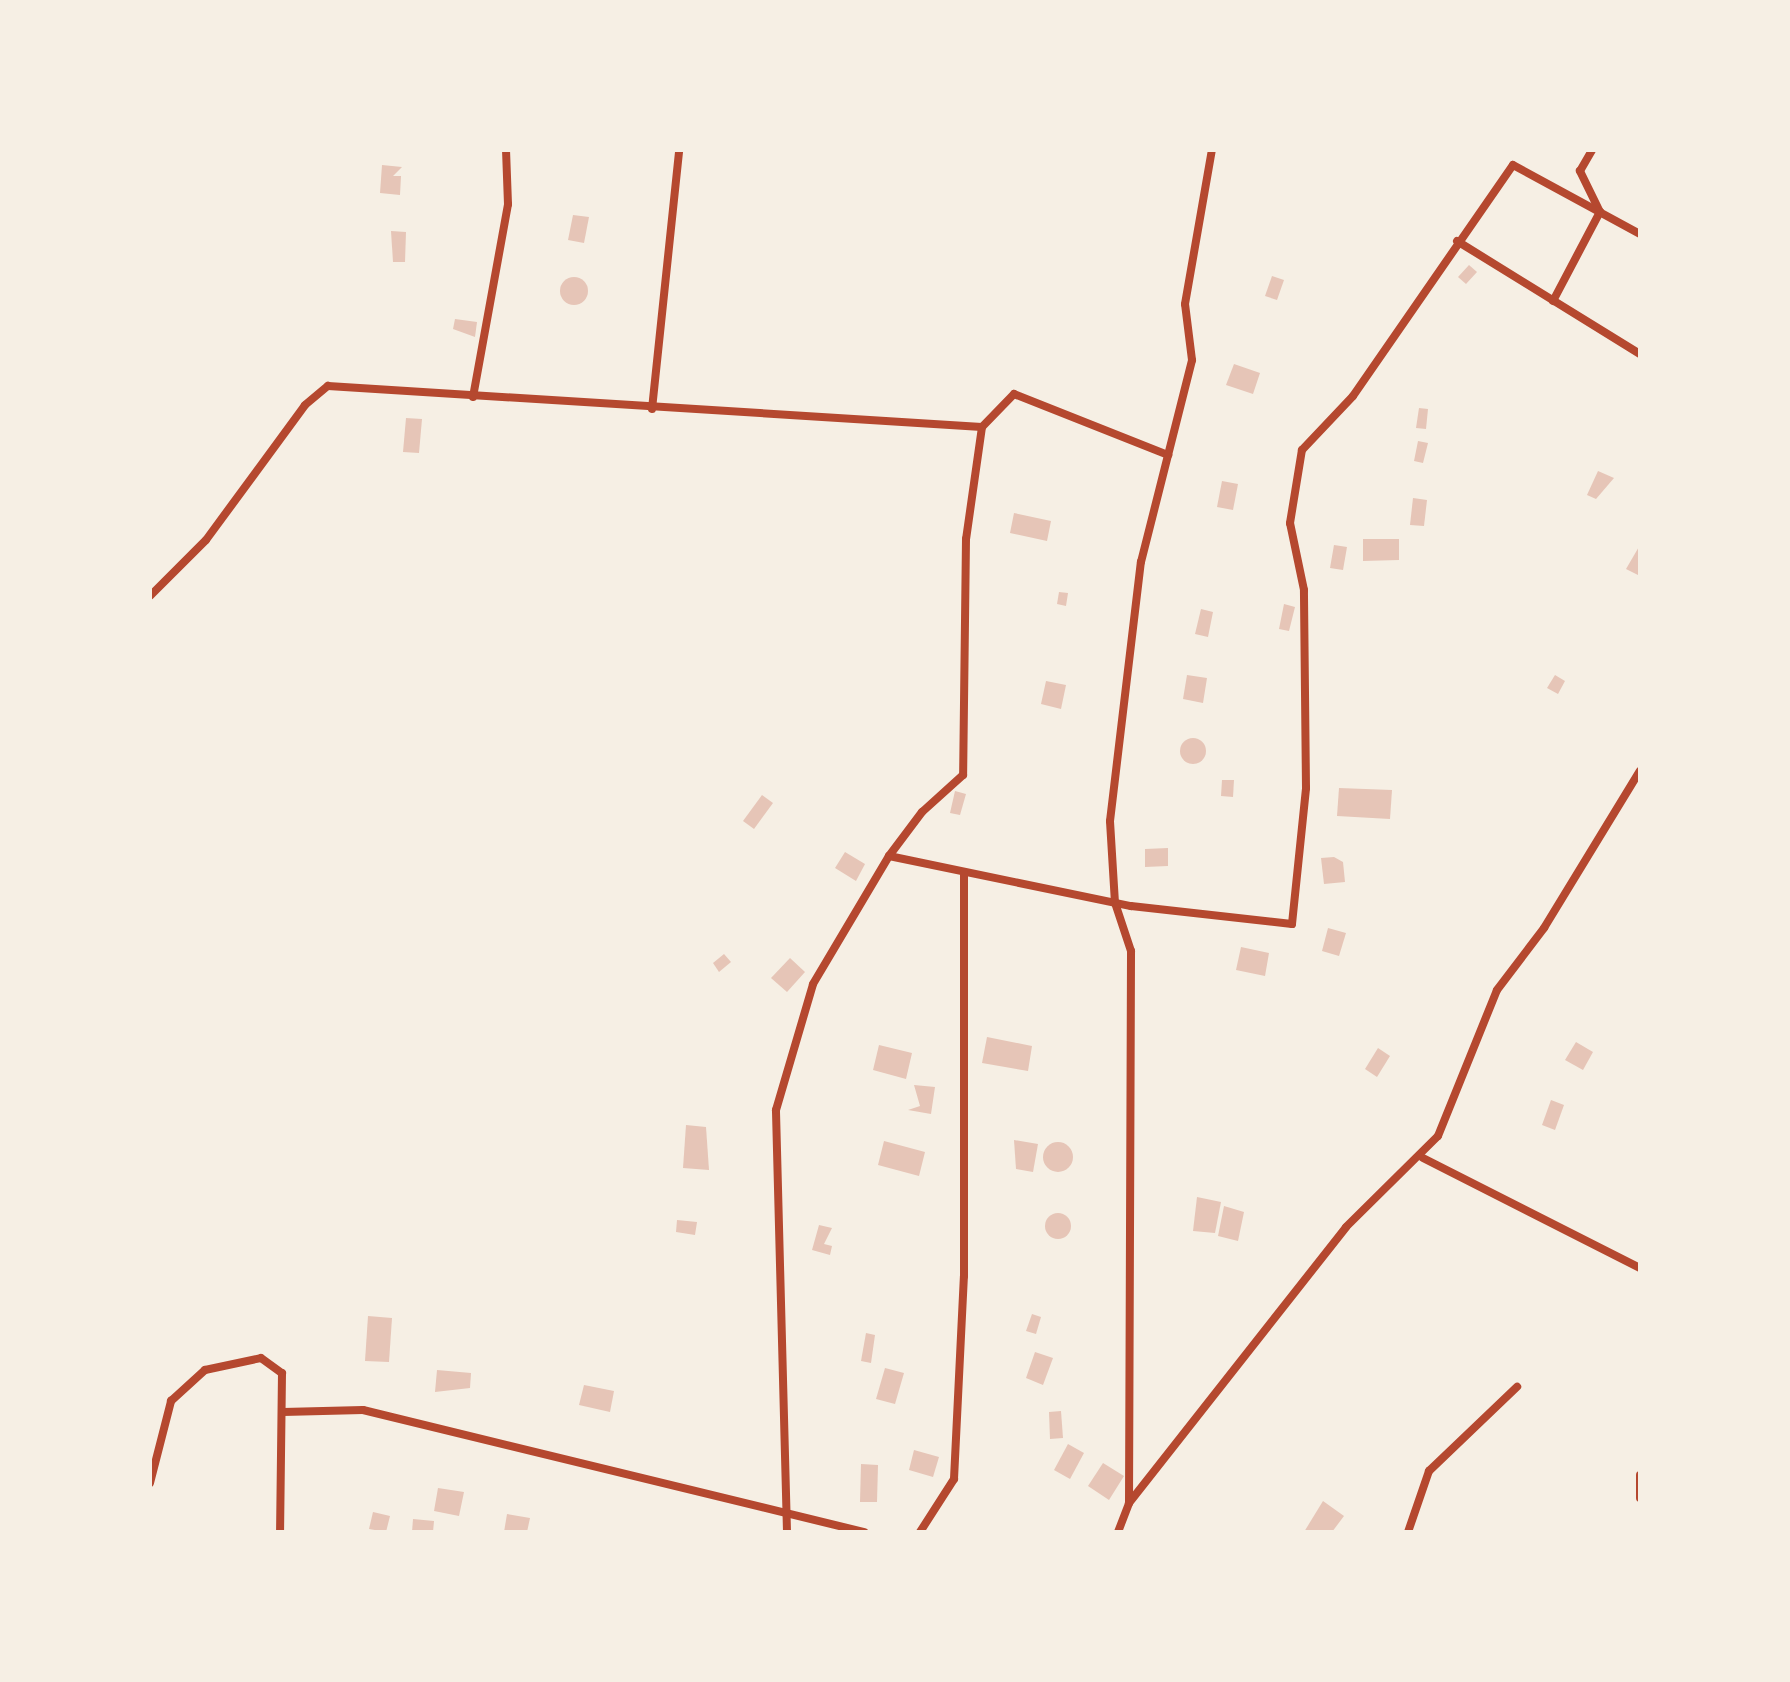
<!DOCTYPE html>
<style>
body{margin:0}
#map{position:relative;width:1790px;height:1682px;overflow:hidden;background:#f6efe4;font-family:"PT Sans",sans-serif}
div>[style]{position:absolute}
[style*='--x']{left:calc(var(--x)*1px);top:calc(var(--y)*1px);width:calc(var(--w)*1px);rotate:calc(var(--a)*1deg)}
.building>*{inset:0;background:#e6c5b7}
.round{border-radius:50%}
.minor>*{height:8px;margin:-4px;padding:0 4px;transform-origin:4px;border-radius:4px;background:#b5482f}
span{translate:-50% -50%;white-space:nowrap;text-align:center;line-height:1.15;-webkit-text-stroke:7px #f6efe4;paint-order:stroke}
.frame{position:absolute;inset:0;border:152px solid #f6efe4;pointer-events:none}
</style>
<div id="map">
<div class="building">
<div style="clip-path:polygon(382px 165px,402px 167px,393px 176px,401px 176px,400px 195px,380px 193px)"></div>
<div style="clip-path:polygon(573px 215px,589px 217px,584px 243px,568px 240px)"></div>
<div style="clip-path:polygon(391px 231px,406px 232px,405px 262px,393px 262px)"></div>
<div style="clip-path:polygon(1469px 265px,1477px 272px,1466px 284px,1458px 277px)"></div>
<div style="clip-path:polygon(1272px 276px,1284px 280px,1277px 300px,1265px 296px)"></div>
<div class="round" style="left:560px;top:277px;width:28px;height:28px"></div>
<div style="clip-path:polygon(455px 319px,477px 322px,475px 337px,453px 329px)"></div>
<div style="clip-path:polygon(1234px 364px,1260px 373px,1253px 394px,1226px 385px)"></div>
<div style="clip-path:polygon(1419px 408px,1428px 409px,1426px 429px,1416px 428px)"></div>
<div style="clip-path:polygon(406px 418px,422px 419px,419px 453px,403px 452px)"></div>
<div style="clip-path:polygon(1418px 441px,1428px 443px,1423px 463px,1414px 461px)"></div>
<div style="clip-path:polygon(1598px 471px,1614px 478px,1596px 499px,1587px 495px)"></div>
<div style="clip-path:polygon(1222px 481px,1238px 484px,1233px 510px,1217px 507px)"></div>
<div style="clip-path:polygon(1413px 498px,1427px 500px,1424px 526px,1410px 525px)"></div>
<div style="clip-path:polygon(1014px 513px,1051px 521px,1047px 541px,1010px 533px)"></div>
<div style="clip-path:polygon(1363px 539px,1399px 539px,1399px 560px,1363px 561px)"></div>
<div style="clip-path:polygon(1334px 545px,1347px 547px,1343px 570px,1330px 568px)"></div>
<div style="clip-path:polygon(1640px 545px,1640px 576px,1626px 569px)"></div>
<div style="clip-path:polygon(1059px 592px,1068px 593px,1066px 606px,1057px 604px)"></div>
<div style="clip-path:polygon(1284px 604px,1295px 607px,1289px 631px,1279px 629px)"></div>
<div style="clip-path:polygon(1201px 609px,1213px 612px,1208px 637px,1195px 634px)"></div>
<div style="clip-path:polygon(1187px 675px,1207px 678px,1203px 703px,1183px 699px)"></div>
<div style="clip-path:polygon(1555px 675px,1565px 681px,1558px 694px,1547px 688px)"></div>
<div style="clip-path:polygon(1046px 681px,1066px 685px,1061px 709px,1041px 704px)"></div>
<div class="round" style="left:1180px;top:738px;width:26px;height:26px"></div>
<div style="clip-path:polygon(1222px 780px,1234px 780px,1233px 797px,1221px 796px)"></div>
<div style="clip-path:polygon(1339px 788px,1392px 790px,1390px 819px,1337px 816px)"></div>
<div style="clip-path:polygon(955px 791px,966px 794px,960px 815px,950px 813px)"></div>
<div style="clip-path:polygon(762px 795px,773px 803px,754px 829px,743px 821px)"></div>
<div style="clip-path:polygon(1168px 848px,1168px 866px,1145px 867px,1145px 849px)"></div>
<div style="clip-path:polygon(845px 852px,865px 864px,856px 881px,835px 868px)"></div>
<div style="clip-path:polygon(1334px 857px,1343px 862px,1345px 882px,1324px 884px,1321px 858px)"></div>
<div style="clip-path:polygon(1328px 928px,1346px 933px,1339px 956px,1322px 951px)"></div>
<div style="clip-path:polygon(1241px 947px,1269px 953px,1265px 976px,1236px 970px)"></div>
<div style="clip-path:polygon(724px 954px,731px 962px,719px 972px,713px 963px)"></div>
<div style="clip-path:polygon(790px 958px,805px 972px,787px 992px,771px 978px)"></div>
<div style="clip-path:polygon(987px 1037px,1032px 1046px,1028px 1071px,982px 1063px)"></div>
<div style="clip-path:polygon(1576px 1042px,1593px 1052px,1583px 1070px,1565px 1060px)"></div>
<div style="clip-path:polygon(879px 1045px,912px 1053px,906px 1079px,873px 1070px)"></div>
<div style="clip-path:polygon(1378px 1048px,1390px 1056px,1377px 1077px,1365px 1069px)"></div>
<div style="clip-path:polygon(914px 1085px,935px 1087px,931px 1114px,908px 1110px,920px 1106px)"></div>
<div style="clip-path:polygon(1551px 1100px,1564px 1105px,1555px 1130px,1542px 1125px)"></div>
<div style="clip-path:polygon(686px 1125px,706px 1127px,709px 1170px,683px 1168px)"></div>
<div style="clip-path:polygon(1014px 1140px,1038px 1144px,1033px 1172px,1016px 1169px)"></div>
<div style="clip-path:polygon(884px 1141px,925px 1152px,919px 1176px,878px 1165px)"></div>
<div class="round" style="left:1043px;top:1142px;width:30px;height:30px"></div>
<div style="clip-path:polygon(1197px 1197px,1221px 1202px,1215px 1233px,1193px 1231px)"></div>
<div style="clip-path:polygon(1224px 1206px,1244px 1212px,1238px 1241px,1218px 1236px)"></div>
<div class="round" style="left:1045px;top:1213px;width:26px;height:26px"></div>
<div style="clip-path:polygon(677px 1220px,697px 1222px,695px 1235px,676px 1232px)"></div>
<div style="clip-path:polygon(819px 1225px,832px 1228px,824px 1244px,832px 1246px,830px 1255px,812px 1250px)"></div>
<div style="clip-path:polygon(1032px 1314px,1041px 1317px,1036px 1334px,1026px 1331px)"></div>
<div style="clip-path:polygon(368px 1316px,392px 1318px,389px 1362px,365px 1361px)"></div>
<div style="clip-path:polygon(866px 1333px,875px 1335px,871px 1363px,861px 1361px)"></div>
<div style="clip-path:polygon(1035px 1352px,1053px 1358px,1043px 1385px,1026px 1378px)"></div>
<div style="clip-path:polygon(885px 1368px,904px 1373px,895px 1404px,876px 1399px)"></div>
<div style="clip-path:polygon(437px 1370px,471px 1373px,470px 1388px,435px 1392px)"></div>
<div style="clip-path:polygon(584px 1385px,614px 1391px,610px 1412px,579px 1405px)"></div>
<div style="clip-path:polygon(1061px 1411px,1063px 1438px,1050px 1439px,1049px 1412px)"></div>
<div style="clip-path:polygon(1068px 1444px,1084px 1453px,1070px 1479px,1054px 1470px)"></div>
<div style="clip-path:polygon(914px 1450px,939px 1457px,933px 1477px,909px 1470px)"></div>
<div style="clip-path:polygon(1103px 1463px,1124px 1476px,1109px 1500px,1088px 1486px)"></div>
<div style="clip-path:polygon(861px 1464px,878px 1465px,877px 1502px,860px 1502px)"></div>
<div style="clip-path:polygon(438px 1488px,464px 1492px,459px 1516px,434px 1511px)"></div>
<div style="clip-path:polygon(1323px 1501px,1344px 1516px,1332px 1532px,1304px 1532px)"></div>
<div style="clip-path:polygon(373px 1512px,390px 1516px,386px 1532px,369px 1529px)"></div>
<div style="clip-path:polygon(507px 1514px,530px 1518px,527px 1532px,504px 1532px)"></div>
<div style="clip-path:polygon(413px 1519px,434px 1521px,433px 1532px,412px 1532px)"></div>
</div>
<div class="minor">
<div style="--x:1457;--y:241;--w:215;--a:31.7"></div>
<div style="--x:1553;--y:301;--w:101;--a:-62.2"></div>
<div style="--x:1600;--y:212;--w:46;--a:-116"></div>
<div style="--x:1580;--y:171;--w:24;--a:-60"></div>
<div style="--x:473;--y:397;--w:196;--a:-79.7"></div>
<div style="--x:508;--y:204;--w:54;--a:-92.1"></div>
<div style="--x:652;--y:409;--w:260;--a:-84"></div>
<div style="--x:982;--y:427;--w:46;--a:-45.9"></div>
<div style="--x:1014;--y:394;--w:166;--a:21.6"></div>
<div style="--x:150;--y:596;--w:79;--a:-45"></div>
<div style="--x:206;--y:540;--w:167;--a:-53.7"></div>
<div style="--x:305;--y:405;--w:30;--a:-40"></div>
<div style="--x:328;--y:386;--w:655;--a:3.59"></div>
<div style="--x:982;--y:427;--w:113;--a:98.1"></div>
<div style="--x:966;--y:539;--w:236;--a:90.7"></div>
<div style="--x:963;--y:775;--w:55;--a:137.9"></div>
<div style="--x:922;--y:812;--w:55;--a:126.9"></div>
<div style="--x:1423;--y:1158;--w:243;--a:26.9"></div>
<div style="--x:283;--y:1412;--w:80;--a:-1.4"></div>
<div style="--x:363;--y:1410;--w:516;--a:13.69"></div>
<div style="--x:1640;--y:1475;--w:23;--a:90"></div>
<div style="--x:150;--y:1483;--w:85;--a:-75.6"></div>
<div style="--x:171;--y:1401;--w:46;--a:-42.4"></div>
<div style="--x:205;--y:1370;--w:57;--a:-12.1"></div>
<div style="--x:261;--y:1358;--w:26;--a:36"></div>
<div style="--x:282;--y:1373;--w:159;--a:90.7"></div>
<div style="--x:1129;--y:1503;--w:552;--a:-89.79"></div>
<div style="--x:1131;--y:951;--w:51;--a:-108.4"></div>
<div style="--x:1115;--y:903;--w:82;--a:-93.5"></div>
<div style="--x:1110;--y:821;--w:261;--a:-83.2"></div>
<div style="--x:1141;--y:562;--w:208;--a:-75.8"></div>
<div style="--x:1192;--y:360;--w:56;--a:-97.1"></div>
<div style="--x:1185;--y:304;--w:156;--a:-80.1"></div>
<div style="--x:787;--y:1532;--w:422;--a:-91.5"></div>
<div style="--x:776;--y:1110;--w:131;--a:-73.6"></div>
<div style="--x:813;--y:984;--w:149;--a:-59.3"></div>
<div style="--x:889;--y:856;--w:247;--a:11.7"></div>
<div style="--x:1131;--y:906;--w:162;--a:6.4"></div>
<div style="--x:1292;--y:924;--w:137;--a:-84.1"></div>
<div style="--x:1306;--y:788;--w:198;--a:-90.6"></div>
<div style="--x:1304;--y:590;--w:68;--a:-101.8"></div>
<div style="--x:1290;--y:523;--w:74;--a:-80.7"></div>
<div style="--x:1302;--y:450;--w:74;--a:-46.6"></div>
<div style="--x:1353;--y:396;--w:281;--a:-55.3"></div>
<div style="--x:1513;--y:165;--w:145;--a:28.5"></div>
<div style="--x:920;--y:1532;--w:63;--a:-57.3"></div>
<div style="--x:954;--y:1479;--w:203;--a:-87.2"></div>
<div style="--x:964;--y:1276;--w:404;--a:-90"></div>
<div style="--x:1118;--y:1532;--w:31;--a:-69"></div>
<div style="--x:1129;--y:1503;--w:351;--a:-51.8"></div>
<div style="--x:1346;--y:1227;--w:129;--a:-44.7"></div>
<div style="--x:1438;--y:1136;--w:157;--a:-68"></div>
<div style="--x:1497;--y:990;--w:78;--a:-52.8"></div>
<div style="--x:1544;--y:928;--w:184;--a:-58.6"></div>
<div style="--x:1408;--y:1532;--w:65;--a:-71"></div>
<div style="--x:1429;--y:1471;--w:122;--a:-43.7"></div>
</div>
<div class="frame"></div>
</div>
